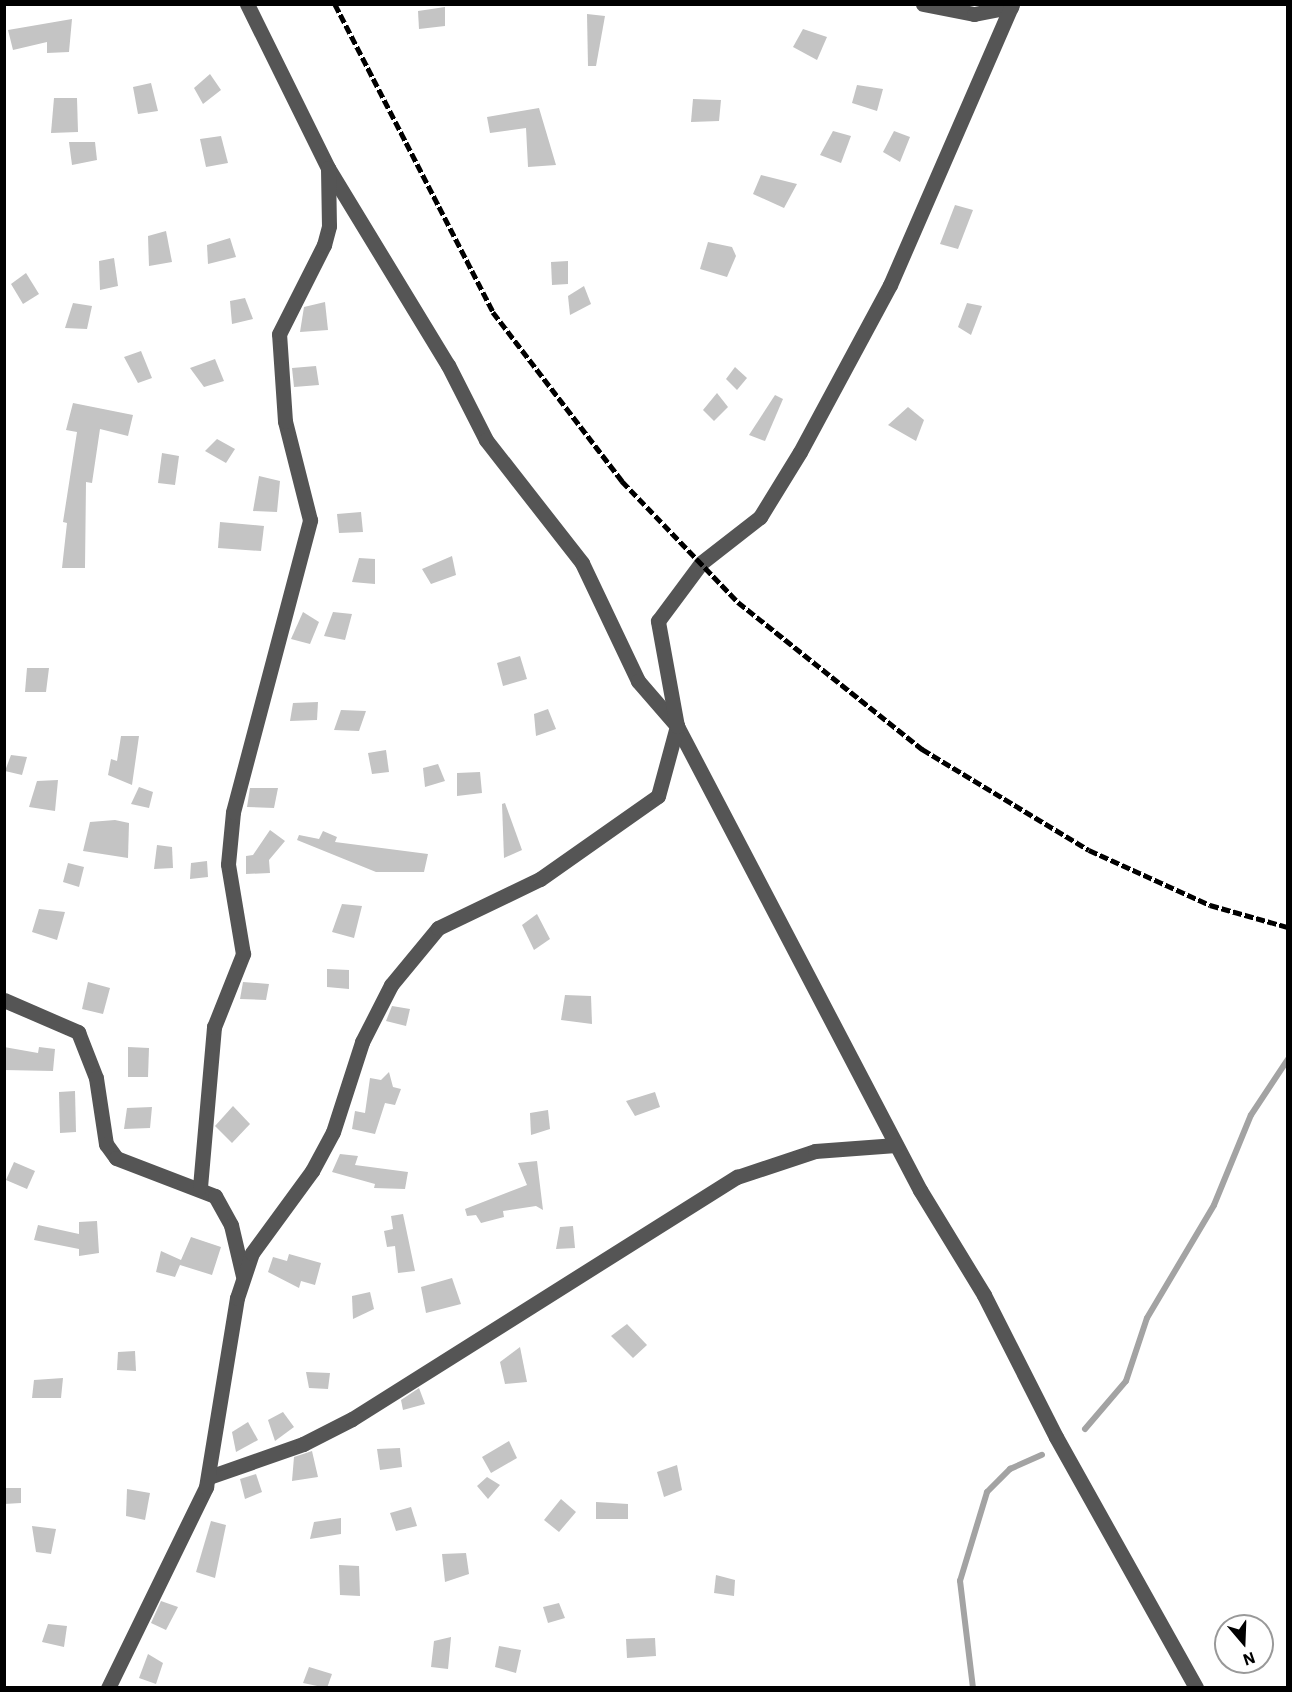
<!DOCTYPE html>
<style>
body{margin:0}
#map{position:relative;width:1292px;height:1692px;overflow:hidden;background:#fff;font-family:"IBM Plex Sans",sans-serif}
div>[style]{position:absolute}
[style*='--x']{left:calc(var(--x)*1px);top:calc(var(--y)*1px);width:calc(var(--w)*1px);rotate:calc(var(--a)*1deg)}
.stream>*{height:6px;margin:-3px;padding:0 3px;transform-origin:3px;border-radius:3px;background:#a3a3a3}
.building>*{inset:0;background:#c4c4c4}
.minor>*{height:15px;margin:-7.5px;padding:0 7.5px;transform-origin:7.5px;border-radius:7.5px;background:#555}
.rail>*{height:4.5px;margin-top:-2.25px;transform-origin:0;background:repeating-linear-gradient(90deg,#000 0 9px,transparent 0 12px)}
span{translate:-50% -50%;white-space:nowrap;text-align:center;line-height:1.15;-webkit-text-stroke:4.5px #fff;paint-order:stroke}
.frame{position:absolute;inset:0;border:6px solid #000;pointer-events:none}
.north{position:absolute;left:1214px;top:1614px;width:60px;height:60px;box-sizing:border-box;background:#fff;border:2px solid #999;border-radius:50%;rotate:161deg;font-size:16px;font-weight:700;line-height:24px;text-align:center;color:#000}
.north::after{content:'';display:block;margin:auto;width:21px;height:27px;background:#000;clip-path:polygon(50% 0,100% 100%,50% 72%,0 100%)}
</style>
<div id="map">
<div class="stream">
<div style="--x:1085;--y:1429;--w:63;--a:-49.5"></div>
<div style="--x:1126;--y:1381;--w:66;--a:-71.6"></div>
<div style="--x:1147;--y:1318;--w:131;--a:-59.3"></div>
<div style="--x:1214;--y:1205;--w:97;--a:-67.7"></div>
<div style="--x:1251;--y:1115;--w:67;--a:-56.5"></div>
<div style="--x:973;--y:1688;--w:108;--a:-96.9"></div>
<div style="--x:960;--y:1581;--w:93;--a:-73.1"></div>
<div style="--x:987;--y:1492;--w:33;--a:-45"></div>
<div style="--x:1010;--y:1469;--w:35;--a:-24"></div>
</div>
<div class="building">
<div style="clip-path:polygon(445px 7px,445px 26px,419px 29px,418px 11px)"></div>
<div style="clip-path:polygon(587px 14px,605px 16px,596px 66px,588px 66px)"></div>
<div style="clip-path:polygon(72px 19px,69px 52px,47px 53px,47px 42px,13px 50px,8px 30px)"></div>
<div style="clip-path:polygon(803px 29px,827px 37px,817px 60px,793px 47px)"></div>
<div style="clip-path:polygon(210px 74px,221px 90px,203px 104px,194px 88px)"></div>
<div style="clip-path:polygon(151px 83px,158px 111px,138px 114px,133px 87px)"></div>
<div style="clip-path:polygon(857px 85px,883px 89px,877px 111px,852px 103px)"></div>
<div style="clip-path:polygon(54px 98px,77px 98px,78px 132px,51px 133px)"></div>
<div style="clip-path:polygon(693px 99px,721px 100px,719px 121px,691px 122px)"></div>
<div style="clip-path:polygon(539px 108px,556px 165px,528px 167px,526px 128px,490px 133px,487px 117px)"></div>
<div style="clip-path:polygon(833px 131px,851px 136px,841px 163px,820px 155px)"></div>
<div style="clip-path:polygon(894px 131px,910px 137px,900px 162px,883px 152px)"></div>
<div style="clip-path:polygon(221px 136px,228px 163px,206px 167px,200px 139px)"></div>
<div style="clip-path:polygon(69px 142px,95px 142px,97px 160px,72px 165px)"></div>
<div style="clip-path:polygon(761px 175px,797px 184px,784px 208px,753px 194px)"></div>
<div style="clip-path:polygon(955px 205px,973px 210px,958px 249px,940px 244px)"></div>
<div style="clip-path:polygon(166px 231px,172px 262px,149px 266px,148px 236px)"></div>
<div style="clip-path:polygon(230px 238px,236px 257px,208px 264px,207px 245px)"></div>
<div style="clip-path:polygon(708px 242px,732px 247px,736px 256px,727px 277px,700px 269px)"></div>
<div style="clip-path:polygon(114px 258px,118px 286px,100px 290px,99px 261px)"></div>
<div style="clip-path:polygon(568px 261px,568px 284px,552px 285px,551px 262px)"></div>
<div style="clip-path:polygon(26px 273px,39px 294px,23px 304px,11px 284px)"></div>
<div style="clip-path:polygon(584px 286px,591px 304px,570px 315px,568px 296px)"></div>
<div style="clip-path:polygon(245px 298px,253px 319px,232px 324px,230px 301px)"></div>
<div style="clip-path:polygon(325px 302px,328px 330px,300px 332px,304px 307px)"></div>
<div style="clip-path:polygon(73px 303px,92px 306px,87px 329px,65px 328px)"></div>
<div style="clip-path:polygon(967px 303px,982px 306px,971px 335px,958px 327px)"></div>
<div style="clip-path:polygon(141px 351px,152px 378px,138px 383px,124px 357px)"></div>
<div style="clip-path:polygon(215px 359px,224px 381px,204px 387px,190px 368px)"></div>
<div style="clip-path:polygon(316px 366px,319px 385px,294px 387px,292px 368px)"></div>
<div style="clip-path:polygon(735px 367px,747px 378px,737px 390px,726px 379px)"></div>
<div style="clip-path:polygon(717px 393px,728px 407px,714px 421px,703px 410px)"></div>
<div style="clip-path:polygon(775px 395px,783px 399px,765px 441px,749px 435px)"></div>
<div style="clip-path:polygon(73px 403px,133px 415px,128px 436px,100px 429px,92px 483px,86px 482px,85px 568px,62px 568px,67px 523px,63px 522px,77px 432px,66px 430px)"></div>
<div style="clip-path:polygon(908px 407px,924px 420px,916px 441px,888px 425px)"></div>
<div style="clip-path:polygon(217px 439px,235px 449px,226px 463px,205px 451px)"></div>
<div style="clip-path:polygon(162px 453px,179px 456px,175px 485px,158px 483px)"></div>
<div style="clip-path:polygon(259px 476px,280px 481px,277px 512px,253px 511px)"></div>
<div style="clip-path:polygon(361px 512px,363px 532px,339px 533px,337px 514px)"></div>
<div style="clip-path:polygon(220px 522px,264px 526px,261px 551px,218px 548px)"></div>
<div style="clip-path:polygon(452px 556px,456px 575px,431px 584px,422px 569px)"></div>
<div style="clip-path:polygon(359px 558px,375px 559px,375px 584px,352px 582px)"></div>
<div style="clip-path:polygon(303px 612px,319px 622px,310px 644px,291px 639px)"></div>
<div style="clip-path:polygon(333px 612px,352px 614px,345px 640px,324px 636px)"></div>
<div style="clip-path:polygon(520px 656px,527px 679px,503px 686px,497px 663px)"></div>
<div style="clip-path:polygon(27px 668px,49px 668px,46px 692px,25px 692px)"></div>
<div style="clip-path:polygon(318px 702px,317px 720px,290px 721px,293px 703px)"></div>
<div style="clip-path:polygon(548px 709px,556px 729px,536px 736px,534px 714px)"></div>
<div style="clip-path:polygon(341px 710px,366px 711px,359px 731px,334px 730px)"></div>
<div style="clip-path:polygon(121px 736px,139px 736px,132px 785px,108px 775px,111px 759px,117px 761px)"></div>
<div style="clip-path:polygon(386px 750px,389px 772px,372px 774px,368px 753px)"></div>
<div style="clip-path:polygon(11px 755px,27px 757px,22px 775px,5px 771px)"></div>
<div style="clip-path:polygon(438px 764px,445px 781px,425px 787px,423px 768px)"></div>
<div style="clip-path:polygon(480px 772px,482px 793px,457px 796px,457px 773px)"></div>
<div style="clip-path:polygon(58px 780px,55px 811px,29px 807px,37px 781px)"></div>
<div style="clip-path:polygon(139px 787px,153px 792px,149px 808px,131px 804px)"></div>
<div style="clip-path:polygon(250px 788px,278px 788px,274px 808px,247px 807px)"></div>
<div style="clip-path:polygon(505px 803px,522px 850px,504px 858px,502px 804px)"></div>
<div style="clip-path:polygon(115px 820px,129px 823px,128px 858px,83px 851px,90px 822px)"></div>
<div style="clip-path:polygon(270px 830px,285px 841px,269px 860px,270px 873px,246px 874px,246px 856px,253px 855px)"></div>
<div style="clip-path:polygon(323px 831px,337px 837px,335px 842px,428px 854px,424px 872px,376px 872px,297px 840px,299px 835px,319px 839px)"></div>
<div style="clip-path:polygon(157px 845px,172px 847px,173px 868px,154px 869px)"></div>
<div style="clip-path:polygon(207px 861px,208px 877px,190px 879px,191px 863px)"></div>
<div style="clip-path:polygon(68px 863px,84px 867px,79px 887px,63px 882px)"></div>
<div style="clip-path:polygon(342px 904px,362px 906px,354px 938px,332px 932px)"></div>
<div style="clip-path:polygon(39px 909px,65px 912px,57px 940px,32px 932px)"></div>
<div style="clip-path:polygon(537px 914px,550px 939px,534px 950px,522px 925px)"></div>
<div style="clip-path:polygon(327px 969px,349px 970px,349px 989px,327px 987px)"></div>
<div style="clip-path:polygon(88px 982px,110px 988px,103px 1014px,82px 1009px)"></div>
<div style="clip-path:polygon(243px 982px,269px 984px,266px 1000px,240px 999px)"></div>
<div style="clip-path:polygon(565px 995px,591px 996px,592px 1024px,561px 1020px)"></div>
<div style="clip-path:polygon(392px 1006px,410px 1009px,406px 1026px,386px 1021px)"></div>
<div style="clip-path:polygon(4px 1047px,38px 1053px,39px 1047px,55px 1049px,53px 1071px,4px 1070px)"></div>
<div style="clip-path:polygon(128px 1047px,149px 1048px,148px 1077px,128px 1077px)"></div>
<div style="clip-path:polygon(389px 1072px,393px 1087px,401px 1089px,395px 1105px,385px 1103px,375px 1134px,352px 1129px,355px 1111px,365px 1113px,370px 1078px,381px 1080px)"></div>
<div style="clip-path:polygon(75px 1091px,76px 1132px,60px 1133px,59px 1092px)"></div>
<div style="clip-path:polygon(655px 1092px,660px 1107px,635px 1116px,626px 1101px)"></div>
<div style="clip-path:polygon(233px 1106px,250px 1124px,232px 1143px,215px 1126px)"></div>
<div style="clip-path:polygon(152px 1107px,150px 1128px,124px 1129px,127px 1108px)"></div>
<div style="clip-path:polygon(548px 1110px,550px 1129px,531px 1135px,530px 1113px)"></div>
<div style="clip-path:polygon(340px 1154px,358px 1156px,355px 1165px,408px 1172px,405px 1189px,374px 1188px,375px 1184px,332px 1172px)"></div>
<div style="clip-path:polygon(537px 1161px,543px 1210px,536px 1206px,503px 1211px,504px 1217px,481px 1223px,476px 1215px,467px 1216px,465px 1209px,527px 1185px,518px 1163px)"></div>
<div style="clip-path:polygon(14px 1162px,35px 1171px,27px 1189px,6px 1180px)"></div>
<div style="clip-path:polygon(403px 1214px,415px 1271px,398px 1273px,395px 1246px,387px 1247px,384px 1231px,393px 1229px,391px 1216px)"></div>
<div style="clip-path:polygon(97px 1221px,99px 1253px,79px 1256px,79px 1249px,34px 1240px,38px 1225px,79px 1234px,79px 1222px)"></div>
<div style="clip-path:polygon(573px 1226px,575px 1248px,556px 1249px,560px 1227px)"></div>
<div style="clip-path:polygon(191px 1237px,221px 1247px,212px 1275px,180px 1265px,175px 1277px,156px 1272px,161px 1251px,181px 1260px)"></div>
<div style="clip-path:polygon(289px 1254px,321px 1263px,315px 1285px,301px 1281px,299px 1288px,268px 1272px,273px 1257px,287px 1261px)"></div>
<div style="clip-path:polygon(452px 1278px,461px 1304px,426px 1313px,421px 1287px)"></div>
<div style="clip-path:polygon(370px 1292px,374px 1309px,353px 1319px,352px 1296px)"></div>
<div style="clip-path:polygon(627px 1324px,647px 1345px,633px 1358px,611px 1336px)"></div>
<div style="clip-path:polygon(520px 1347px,527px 1382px,505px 1384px,500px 1362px)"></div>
<div style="clip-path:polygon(135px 1351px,136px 1371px,117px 1370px,118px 1352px)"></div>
<div style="clip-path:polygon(306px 1372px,330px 1373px,328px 1389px,309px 1388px)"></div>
<div style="clip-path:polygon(63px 1378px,61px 1398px,32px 1398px,34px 1380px)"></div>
<div style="clip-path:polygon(419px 1388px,425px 1404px,403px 1410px,401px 1400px)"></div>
<div style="clip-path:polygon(283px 1412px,294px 1427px,275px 1441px,268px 1420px)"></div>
<div style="clip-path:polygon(248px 1422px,258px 1440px,236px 1452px,232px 1432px)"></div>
<div style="clip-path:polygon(509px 1441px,517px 1458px,491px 1473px,482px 1457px)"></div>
<div style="clip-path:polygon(400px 1448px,402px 1467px,380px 1470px,377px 1449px)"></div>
<div style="clip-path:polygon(312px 1451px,318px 1477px,292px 1481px,294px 1457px)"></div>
<div style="clip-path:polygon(677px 1465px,682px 1490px,664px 1497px,657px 1472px)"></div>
<div style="clip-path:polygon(256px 1474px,262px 1492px,245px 1499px,240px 1479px)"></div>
<div style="clip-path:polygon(487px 1477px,500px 1485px,488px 1499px,477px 1486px)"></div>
<div style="clip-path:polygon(4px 1488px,21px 1488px,21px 1503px,4px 1504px)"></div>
<div style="clip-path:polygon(127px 1489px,150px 1493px,145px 1520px,126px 1516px)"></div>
<div style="clip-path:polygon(561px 1499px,576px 1512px,559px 1532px,544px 1520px)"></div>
<div style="clip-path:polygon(596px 1502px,628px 1504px,628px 1519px,596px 1519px)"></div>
<div style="clip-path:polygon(411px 1507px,417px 1526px,396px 1531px,390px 1513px)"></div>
<div style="clip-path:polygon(341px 1518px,341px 1534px,310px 1539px,314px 1522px)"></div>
<div style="clip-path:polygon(211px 1521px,226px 1525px,215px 1578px,196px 1572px)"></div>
<div style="clip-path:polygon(32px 1526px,56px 1529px,51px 1554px,36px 1552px)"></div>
<div style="clip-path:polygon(466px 1553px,469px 1574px,445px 1582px,442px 1554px)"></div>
<div style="clip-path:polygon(339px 1565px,359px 1566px,360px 1596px,340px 1595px)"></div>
<div style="clip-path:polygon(716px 1575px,735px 1580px,734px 1596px,714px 1593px)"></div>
<div style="clip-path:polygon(161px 1601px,178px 1607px,166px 1630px,151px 1623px)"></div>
<div style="clip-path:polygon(559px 1603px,565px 1618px,548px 1623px,543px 1607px)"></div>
<div style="clip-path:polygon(48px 1624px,67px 1626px,64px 1647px,42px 1642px)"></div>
<div style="clip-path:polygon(451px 1637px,448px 1669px,431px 1667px,434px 1641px)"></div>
<div style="clip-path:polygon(655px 1638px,656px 1656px,627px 1658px,626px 1639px)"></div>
<div style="clip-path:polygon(499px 1646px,521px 1650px,516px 1673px,495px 1667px)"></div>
<div style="clip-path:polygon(148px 1654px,163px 1663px,156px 1684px,139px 1678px)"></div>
<div style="clip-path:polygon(309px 1667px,332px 1674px,327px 1688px,303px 1683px)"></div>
</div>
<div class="minor">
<div style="--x:247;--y:4;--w:183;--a:63.7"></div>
<div style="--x:328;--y:168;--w:231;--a:58.7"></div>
<div style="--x:448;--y:365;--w:84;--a:63.1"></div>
<div style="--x:486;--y:440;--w:156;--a:52"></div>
<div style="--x:582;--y:563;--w:131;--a:64.6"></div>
<div style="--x:638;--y:681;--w:60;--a:49.1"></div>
<div style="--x:677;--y:726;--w:524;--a:62.36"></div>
<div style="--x:920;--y:1190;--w:123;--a:58.6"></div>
<div style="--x:984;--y:1295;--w:159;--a:63.1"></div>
<div style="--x:1056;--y:1437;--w:287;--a:60.8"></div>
<div style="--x:923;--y:4;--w:52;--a:11.1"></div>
<div style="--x:974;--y:14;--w:38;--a:-11"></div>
<div style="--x:4;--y:1000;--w:81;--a:23.4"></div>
<div style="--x:78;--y:1032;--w:49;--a:68.6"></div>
<div style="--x:96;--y:1078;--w:67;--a:81.4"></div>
<div style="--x:106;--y:1144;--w:17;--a:54"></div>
<div style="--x:116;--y:1158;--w:106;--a:21"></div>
<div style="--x:215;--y:1196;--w:33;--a:61"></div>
<div style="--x:231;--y:1225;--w:52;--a:76.8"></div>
<div style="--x:200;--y:1187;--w:161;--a:-85"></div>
<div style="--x:214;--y:1027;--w:79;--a:-68.3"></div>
<div style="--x:243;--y:954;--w:91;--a:-99.5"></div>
<div style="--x:228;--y:864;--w:52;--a:-84.5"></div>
<div style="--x:233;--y:812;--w:302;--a:-75.2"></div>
<div style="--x:310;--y:520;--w:102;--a:-104.2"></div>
<div style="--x:285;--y:421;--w:87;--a:-93.9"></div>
<div style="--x:279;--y:334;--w:100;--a:-63.2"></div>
<div style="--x:324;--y:245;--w:20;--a:-75"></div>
<div style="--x:329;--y:226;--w:58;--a:-91"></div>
<div style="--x:209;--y:1477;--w:100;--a:-19.3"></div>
<div style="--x:303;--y:1444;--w:55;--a:-27"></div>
<div style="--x:352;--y:1419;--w:455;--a:-32.2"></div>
<div style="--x:737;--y:1177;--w:82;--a:-18.4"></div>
<div style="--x:815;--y:1151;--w:81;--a:-4.2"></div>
<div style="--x:108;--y:1688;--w:224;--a:-64"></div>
<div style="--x:206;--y:1487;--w:192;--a:-80.7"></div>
<div style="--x:237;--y:1298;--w:47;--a:-71.6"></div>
<div style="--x:252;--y:1253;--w:102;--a:-53.8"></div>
<div style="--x:312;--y:1171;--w:44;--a:-61.7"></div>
<div style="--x:333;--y:1132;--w:95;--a:-72.1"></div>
<div style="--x:362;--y:1042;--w:64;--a:-63"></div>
<div style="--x:391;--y:985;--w:74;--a:-50.5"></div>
<div style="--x:438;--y:928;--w:113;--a:-25.7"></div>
<div style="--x:540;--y:879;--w:144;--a:-35.1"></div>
<div style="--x:658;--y:796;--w:73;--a:-74.8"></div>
<div style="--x:677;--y:726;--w:107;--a:-100.3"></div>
<div style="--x:658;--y:621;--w:72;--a:-53.4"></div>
<div style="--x:701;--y:563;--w:75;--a:-37.9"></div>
<div style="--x:760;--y:517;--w:76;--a:-58.4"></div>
<div style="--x:800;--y:452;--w:190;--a:-61.7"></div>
<div style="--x:890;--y:285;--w:306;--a:-66.5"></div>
</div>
<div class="rail">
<div style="--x:335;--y:4;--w:346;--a:62.8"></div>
<div style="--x:493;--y:312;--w:213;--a:52.6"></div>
<div style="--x:622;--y:481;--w:168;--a:46.2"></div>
<div style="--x:738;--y:602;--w:236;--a:38.6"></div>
<div style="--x:922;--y:749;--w:195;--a:31.2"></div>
<div style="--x:1089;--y:850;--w:133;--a:24.4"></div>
<div style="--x:1210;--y:905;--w:81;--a:15.8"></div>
</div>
<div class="frame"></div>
<div class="north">N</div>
</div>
